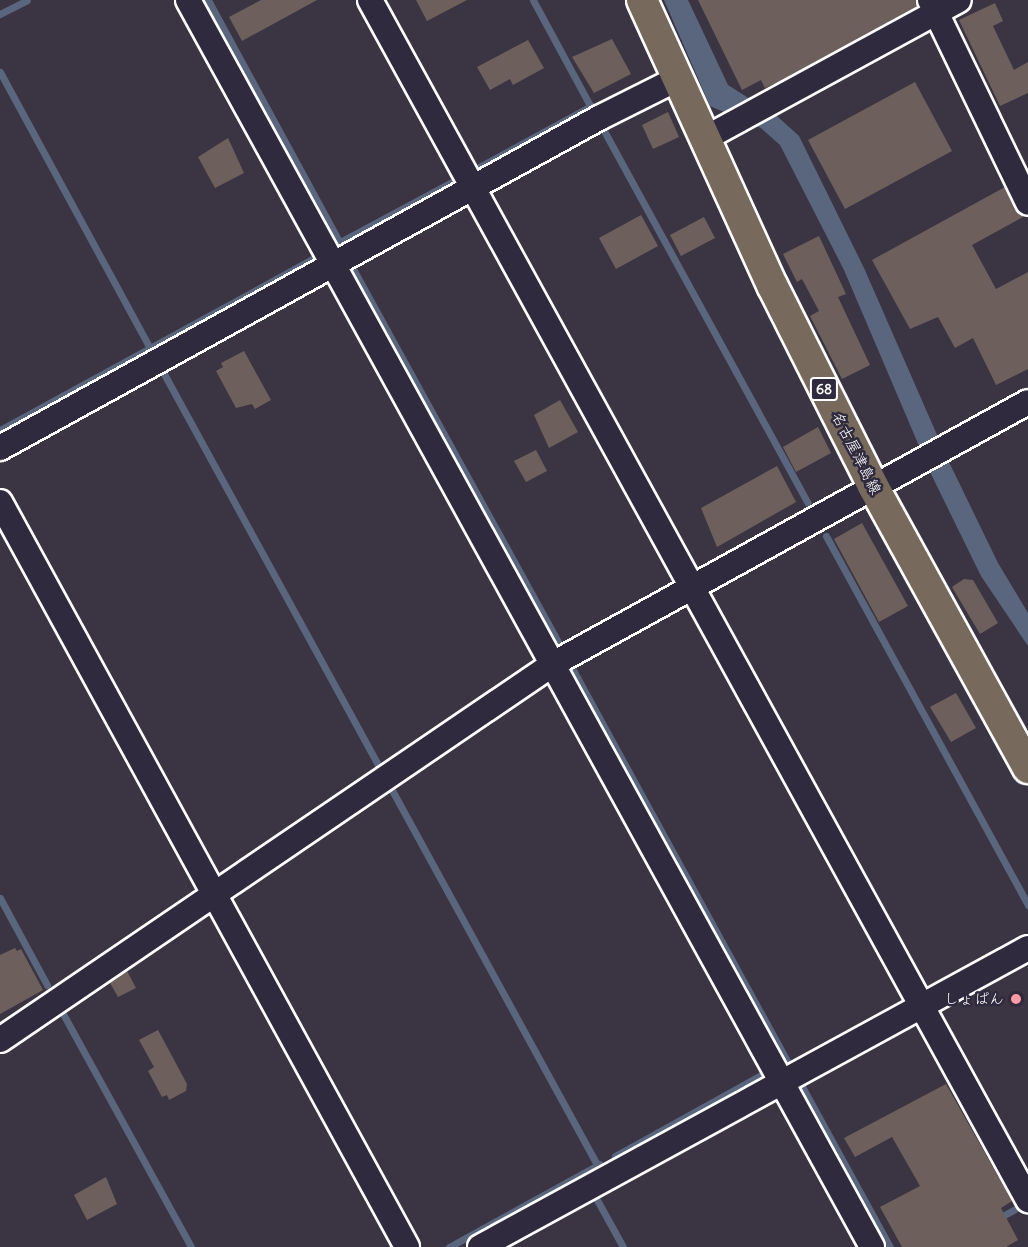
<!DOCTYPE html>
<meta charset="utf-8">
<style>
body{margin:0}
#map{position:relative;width:1028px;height:1247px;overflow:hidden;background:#3b3543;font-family:Delius,"Klee One",sans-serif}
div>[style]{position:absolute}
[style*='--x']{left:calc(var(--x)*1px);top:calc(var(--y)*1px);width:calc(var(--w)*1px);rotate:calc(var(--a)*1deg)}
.water>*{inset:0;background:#5a667e}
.stream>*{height:7px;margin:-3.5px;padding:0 3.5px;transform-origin:3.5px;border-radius:3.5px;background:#5a667e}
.building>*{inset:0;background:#6d605c}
.roads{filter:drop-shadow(2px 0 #fff) drop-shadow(-2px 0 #fff) drop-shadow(0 2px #fff) drop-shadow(0 -2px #fff)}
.minor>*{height:24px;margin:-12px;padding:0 12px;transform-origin:12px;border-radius:12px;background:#2f2a3d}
.major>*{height:30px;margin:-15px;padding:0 15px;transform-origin:15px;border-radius:15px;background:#77695c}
.dots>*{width:16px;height:16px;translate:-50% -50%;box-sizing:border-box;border:3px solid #2f2a3d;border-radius:50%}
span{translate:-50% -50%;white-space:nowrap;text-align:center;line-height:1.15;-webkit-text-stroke:5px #2f2a3d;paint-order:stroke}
.shield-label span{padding:2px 4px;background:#2f2a3d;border:2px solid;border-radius:4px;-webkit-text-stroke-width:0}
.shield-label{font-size:14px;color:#fff;font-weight:700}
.street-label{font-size:15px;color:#fff}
.poi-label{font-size:15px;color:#fff}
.right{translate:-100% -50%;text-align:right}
</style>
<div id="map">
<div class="water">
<div style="clip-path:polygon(664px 0,688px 0,728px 85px,778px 117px,799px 136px,864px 268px,948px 460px,998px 563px,1028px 613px,1028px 646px,981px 576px,931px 474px,844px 270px,780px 145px,761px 128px,710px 106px)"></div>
</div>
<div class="stream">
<div style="--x:208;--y:0;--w:281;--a:61.5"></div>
<div style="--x:533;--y:0;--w:124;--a:61.6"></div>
<div style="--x:0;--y:14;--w:30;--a:-27"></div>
<div style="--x:0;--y:72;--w:314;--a:61.5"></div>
<div style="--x:603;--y:129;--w:426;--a:61.3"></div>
<div style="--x:479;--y:167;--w:128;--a:-28.6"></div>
<div style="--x:338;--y:243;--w:129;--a:-28.2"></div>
<div style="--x:352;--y:267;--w:432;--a:61.2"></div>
<div style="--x:163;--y:372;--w:452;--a:61.3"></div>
<div style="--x:0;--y:430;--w:360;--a:-28.7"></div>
<div style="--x:826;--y:536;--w:421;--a:61.3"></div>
<div style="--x:573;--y:670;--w:452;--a:61.3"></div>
<div style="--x:393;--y:792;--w:425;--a:61.3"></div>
<div style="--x:0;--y:898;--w:99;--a:61.6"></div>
<div style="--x:62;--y:1012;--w:268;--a:61.2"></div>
<div style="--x:799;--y:1081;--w:189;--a:61.3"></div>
<div style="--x:615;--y:1156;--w:171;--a:-29"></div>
<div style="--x:596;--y:1198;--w:56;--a:61.1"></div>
<div style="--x:999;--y:1218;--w:18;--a:-29"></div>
<div style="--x:449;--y:1247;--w:172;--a:-28.8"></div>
</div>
<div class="building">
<div style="clip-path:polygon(261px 0,317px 0,242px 41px,229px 17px)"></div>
<div style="clip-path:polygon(416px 0,467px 0,427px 21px)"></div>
<div style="clip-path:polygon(698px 0,916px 0,917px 6px,781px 81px,765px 88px,761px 80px,742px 90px)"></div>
<div style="clip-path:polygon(995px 3px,1003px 21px,993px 26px,1014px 70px,1028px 62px,1028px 93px,1000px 106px,959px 20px)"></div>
<div style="clip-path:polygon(612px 39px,631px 74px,594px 93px,572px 57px)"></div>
<div style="clip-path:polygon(528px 40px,544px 68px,513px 85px,510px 79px,490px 90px,477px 67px)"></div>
<div style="clip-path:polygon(915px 82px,952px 151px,845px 209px,808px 140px)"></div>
<div style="clip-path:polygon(668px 112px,679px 137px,653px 149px,642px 125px)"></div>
<div style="clip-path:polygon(228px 138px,244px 173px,215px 188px,198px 157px)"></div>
<div style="clip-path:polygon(1005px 187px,1023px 217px,972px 245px,996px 289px,1028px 272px,1028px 369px,996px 385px,973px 338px,955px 348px,938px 317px,910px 329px,872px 260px)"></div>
<div style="clip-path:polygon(641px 215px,658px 246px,616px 269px,599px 238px)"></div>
<div style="clip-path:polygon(704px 217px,715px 238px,681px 256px,670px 235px)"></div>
<div style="clip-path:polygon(819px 236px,846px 294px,838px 297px,870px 365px,842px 379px,810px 316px,819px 311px,802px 279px,797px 282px,783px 254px)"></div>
<div style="clip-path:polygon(244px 351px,271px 400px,255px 409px,252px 404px,236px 408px,216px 371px,223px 367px,221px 363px)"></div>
<div style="clip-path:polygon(560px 400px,578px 432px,549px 448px,534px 415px)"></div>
<div style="clip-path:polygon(818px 427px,831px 453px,796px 472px,783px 447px)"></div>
<div style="clip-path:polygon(536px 450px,547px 471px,526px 482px,514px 461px)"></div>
<div style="clip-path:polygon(777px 466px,796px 502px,717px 547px,701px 508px)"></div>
<div style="clip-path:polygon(862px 523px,908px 606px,879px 622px,834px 539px)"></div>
<div style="clip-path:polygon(964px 579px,973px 580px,998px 623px,980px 634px,952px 587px)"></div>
<div style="clip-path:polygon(956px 693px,976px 728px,951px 742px,930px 707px)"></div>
<div style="clip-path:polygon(15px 948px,17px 951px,21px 949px,43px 990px,0 1014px,0 955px)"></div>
<div style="clip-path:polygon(127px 971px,136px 988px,118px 997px,110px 983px)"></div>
<div style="clip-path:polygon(158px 1030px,187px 1084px,186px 1091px,169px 1100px,167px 1095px,162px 1097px,148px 1071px,154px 1067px,139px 1040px)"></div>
<div style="clip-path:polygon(946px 1084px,1012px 1201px,1001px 1208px,1018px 1240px,1006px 1247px,902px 1247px,880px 1207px,920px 1186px,892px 1137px,855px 1157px,844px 1138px)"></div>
<div style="clip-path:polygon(106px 1177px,117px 1204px,87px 1220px,74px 1195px)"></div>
</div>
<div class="roads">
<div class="minor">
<div style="--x:188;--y:0;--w:1422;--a:61.25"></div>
<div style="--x:370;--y:0;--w:1369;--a:61.26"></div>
<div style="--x:930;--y:0;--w:225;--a:64.2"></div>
<div style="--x:704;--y:139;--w:290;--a:-28.6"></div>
<div style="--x:0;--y:448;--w:684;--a:-28.85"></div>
<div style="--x:599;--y:118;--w:87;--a:-26.6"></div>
<div style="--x:0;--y:502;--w:849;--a:61.35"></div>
<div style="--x:0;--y:1040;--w:669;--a:-34.21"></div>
<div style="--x:553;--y:664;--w:542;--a:-28.88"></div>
<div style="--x:480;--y:1247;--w:624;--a:-28.62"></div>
</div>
<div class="major">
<div style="--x:642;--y:0;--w:315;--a:65.5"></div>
<div style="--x:773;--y:287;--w:223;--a:63.3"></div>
<div style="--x:873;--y:486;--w:322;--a:61.2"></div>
</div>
</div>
<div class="dots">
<div style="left:1016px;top:999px;background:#ff9aa2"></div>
</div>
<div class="shield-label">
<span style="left:824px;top:389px">68</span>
</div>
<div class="street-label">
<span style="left:857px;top:453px;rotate:63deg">名古屋津島線</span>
</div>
<div class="poi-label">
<span class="right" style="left:1004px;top:999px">しょぱん</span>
</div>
</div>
